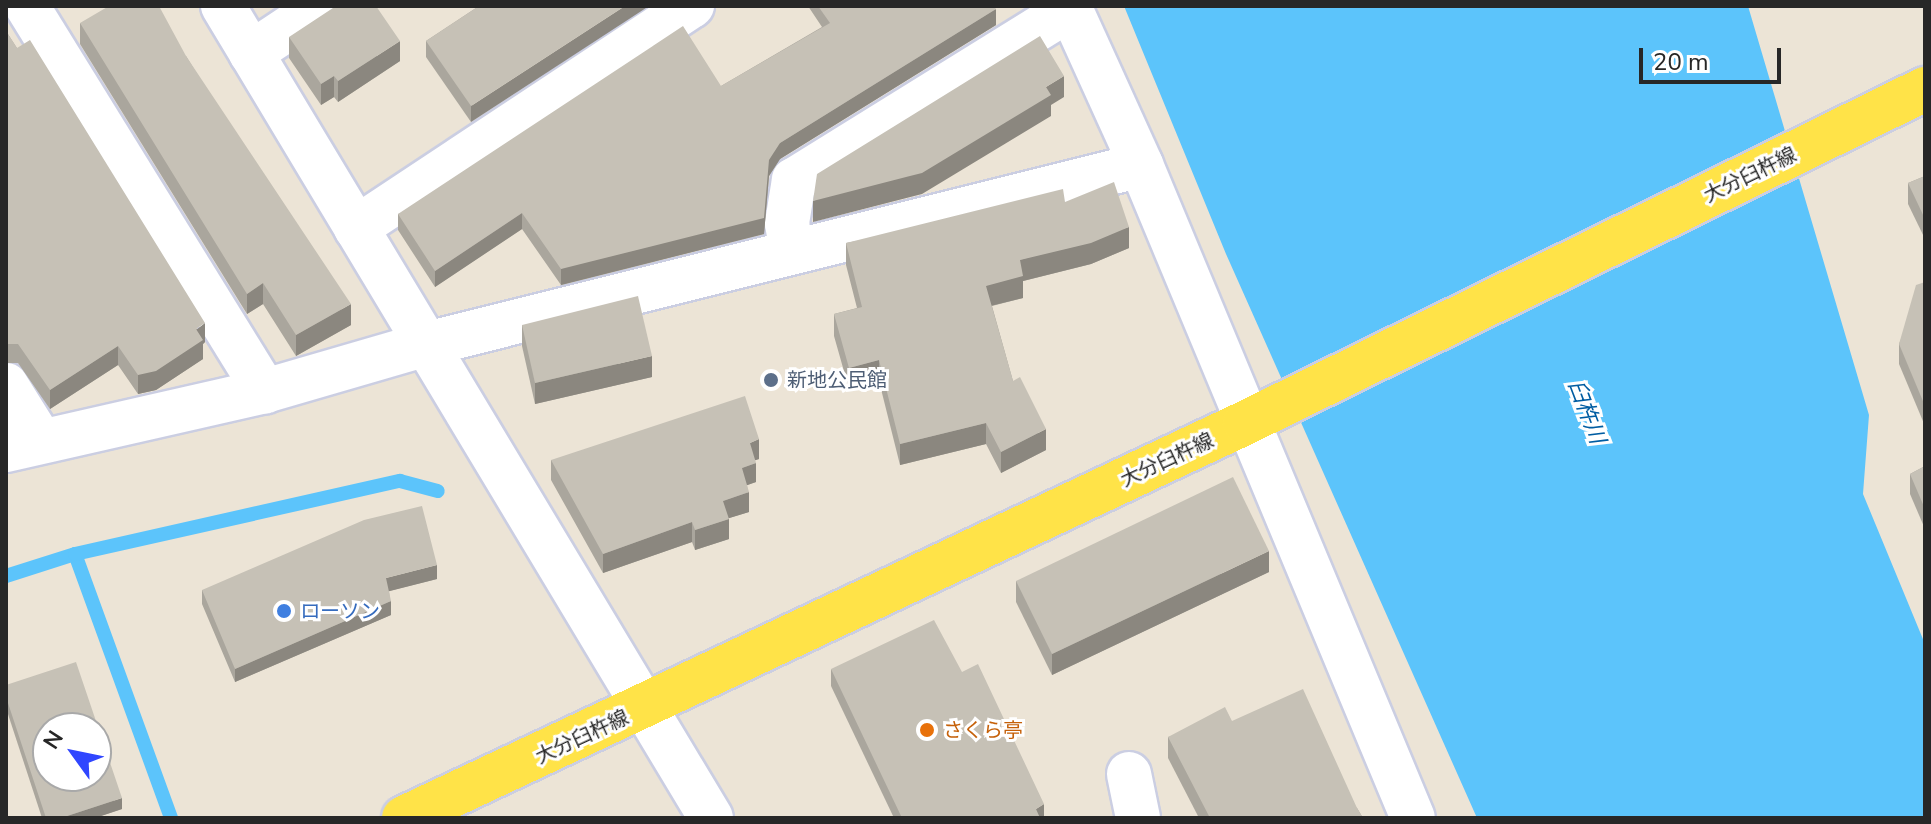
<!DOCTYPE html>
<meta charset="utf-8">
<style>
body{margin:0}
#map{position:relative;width:1931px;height:824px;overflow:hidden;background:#ece4d6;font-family:"Nunito Sans","Noto Sans JP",sans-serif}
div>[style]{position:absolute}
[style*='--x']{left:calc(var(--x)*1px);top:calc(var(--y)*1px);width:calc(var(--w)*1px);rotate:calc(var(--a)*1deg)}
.water>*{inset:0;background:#5cc4fb}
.stream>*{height:14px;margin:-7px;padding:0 7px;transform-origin:7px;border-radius:7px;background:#5cc4fb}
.roads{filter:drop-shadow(2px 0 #cbcee2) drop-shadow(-2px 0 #cbcee2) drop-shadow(0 2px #cbcee2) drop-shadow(0 -2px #cbcee2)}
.minor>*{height:44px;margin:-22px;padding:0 22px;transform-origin:22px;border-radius:22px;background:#fff}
.major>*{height:44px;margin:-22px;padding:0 22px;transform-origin:22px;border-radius:22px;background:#ffe348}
.wall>*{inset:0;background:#aaa69d}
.shaded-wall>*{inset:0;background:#8b877f}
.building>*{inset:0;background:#c6c1b6}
.dots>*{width:22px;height:22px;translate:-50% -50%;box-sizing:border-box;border:4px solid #fff;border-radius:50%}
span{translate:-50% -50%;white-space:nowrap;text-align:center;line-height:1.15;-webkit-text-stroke:6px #fff;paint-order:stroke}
.street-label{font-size:20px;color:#272727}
.service-label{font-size:20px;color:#4e5e75}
.left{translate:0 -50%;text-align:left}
.shop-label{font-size:20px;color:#366cbe}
.food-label{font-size:20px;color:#c56008}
.water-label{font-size:22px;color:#005da2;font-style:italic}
.frame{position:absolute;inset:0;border:8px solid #272727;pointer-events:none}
.north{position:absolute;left:32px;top:712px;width:80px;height:80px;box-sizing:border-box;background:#fff;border:2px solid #a9a9a9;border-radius:50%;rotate:303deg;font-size:22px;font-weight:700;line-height:32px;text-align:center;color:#272727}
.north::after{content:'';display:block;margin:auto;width:28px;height:36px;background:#3046ff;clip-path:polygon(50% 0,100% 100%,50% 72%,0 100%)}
.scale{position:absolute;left:1639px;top:48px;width:142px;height:36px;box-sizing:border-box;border:4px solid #272727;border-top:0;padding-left:10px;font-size:24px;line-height:28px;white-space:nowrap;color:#272727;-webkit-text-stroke:6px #fff;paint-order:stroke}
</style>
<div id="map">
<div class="water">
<div style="clip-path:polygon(1124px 6px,1748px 6px,1869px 415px,1863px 494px,1925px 644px,1925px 818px,1477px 818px,1226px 254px)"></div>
</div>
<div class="stream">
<div style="--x:75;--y:554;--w:281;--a:70"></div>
<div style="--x:6;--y:576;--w:72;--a:-17.7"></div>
<div style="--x:75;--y:554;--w:333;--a:-12.7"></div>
<div style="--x:400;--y:481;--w:39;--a:15"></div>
</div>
<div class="roads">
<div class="minor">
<div style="--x:27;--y:6;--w:453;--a:58.3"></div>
<div style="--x:223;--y:6;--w:947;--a:58.99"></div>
<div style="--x:1069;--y:6;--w:175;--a:65.6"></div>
<div style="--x:1141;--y:165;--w:707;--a:67.39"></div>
<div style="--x:251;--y:53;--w:85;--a:-33.5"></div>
<div style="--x:356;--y:228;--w:403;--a:-33.5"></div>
<div style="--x:792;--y:252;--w:29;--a:-100"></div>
<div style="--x:787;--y:223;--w:44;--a:-80.8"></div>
<div style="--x:794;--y:180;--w:325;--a:-31.8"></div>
<div style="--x:6;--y:385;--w:66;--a:58"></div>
<div style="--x:6;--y:450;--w:266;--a:-12.8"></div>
<div style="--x:265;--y:391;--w:169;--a:-16.2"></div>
<div style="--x:427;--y:344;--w:736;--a:-14.07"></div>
<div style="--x:1129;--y:774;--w:45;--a:78.4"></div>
</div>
<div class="major">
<div style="--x:404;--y:818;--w:929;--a:-25.16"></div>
<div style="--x:1245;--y:423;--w:758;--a:-26.16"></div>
</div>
</div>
<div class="wall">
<div style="clip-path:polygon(479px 6px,471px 122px,426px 57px,426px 41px)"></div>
<div style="clip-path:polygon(808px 6px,994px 6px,996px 25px,780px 159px,769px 176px,764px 234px,561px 285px,522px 229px,435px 287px,398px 230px,398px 214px,721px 86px,822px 27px)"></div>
<div style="clip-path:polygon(80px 23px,186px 56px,351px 325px,296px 356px,263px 304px,247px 314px,80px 44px)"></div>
<div style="clip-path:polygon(6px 31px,205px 342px,203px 344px,203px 359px,156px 390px,138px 394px,118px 365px,50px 409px,18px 363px,6px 363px)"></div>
<div style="clip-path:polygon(289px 37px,400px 61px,338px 102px,334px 97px,321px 105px,289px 58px)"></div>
<div style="clip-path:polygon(1925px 176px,1925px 239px,1908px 204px,1908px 183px)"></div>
<div style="clip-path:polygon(1065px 202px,1129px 248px,1091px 264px,1023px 281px,1023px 298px,992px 306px,1013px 381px,1046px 450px,1001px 473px,986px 444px,900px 465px,879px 381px,849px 389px,834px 336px,834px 314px,857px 308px,846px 265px,846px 243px)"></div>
<div style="clip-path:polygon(1925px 282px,1925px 426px,1899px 364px,1899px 344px)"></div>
<div style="clip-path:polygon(522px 325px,652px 377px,535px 404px,522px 346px)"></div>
<div style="clip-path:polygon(759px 459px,755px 460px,756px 482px,747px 485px,749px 512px,729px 518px,729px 539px,695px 550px,692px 542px,603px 573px,551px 480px,551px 460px)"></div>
<div style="clip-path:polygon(1925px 466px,1925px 529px,1910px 494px,1910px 474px)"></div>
<div style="clip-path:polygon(1269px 572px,1052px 675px,1016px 602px,1016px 581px)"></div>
<div style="clip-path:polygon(437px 579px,389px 591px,391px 615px,235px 682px,202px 604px,202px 590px)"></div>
<div style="clip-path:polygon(831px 669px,1044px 818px,894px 818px,831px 686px)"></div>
<div style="clip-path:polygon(6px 685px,122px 809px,95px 818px,42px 818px,6px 708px)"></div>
<div style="clip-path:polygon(1232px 721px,1357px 808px,1363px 818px,1199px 818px,1168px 758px,1168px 737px)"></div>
</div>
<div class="shaded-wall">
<div style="clip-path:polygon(625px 6px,649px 6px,471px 122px,471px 106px)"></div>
<div style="clip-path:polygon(996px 9px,996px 25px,780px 159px,769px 176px,764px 234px,561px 285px,561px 269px,780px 143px)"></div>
<div style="clip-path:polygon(400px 41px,400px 61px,338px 102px,338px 81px)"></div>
<div style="clip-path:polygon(334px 76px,334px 97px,321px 105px,321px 84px)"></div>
<div style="clip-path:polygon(1064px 76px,1064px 97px,1051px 105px,1051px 116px,922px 194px,813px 222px,813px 201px,1046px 87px)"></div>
<div style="clip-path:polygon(522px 213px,522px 229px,435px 287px,435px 271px)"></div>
<div style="clip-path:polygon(1129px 227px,1129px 248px,1091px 264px,1023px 281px,1023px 298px,986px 307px,986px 286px,1020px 260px)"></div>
<div style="clip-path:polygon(263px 283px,263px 304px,247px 314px,247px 294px)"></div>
<div style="clip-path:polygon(351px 304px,351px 325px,296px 356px,296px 335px)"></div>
<div style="clip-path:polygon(205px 323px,205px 342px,203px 344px,203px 359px,156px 390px,138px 394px,138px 375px)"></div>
<div style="clip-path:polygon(118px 346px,118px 365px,50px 409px,50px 390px)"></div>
<div style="clip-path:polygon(652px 356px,652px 377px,535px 404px,535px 383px)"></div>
<div style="clip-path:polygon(879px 360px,879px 381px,849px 389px,849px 368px)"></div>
<div style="clip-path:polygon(986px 423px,986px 444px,900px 465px,900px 444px)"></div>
<div style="clip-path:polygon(1046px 429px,1046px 450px,1001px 473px,1001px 452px)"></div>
<div style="clip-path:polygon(759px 439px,759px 459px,750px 462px,750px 443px)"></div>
<div style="clip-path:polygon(756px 463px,756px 482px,742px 487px,742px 468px)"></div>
<div style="clip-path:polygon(749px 492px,749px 512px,723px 520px,723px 501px)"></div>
<div style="clip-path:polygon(729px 519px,729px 539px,695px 550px,695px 530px)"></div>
<div style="clip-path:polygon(692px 522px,692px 542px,603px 573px,603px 554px)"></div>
<div style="clip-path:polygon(1269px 551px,1269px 572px,1052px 675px,1052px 654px)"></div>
<div style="clip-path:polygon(437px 565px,437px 579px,386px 592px,386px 578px)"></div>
<div style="clip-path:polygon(391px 601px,391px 615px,235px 682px,235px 669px)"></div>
<div style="clip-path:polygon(122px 798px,122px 809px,95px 818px,61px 818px)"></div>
<div style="clip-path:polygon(1044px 804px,1044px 818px,1036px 818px,1036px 809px)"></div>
</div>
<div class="building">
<div style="clip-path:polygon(109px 6px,159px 6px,186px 56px,351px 304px,296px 335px,263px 283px,247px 294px,80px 23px)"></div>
<div style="clip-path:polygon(336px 6px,376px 6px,400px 41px,338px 81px,334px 76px,321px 84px,289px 37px)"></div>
<div style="clip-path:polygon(479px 6px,625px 6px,471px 106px,426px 41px)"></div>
<div style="clip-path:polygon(818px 6px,994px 6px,996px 9px,780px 143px,769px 160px,764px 218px,561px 269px,522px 213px,435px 271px,398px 214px,683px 26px,721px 86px,830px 23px)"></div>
<div style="clip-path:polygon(6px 31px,17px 48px,30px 40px,205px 323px,196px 329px,203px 340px,156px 371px,138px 375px,118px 346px,50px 390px,18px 344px,6px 344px)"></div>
<div style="clip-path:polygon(1040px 36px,1064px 76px,1046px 87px,1051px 95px,922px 173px,813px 201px,817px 174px)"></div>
<div style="clip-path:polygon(1925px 176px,1925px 219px,1908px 183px)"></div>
<div style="clip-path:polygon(1114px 182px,1129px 227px,1091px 243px,1020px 260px,1023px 276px,986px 286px,1013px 381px,1020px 377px,1046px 429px,1001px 452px,986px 423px,900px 444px,879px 360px,849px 368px,834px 314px,862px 307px,846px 243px,1063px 189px,1065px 202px)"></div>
<div style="clip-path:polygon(1925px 282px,1925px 406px,1899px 344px,1916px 285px)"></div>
<div style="clip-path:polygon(638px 296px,652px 356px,535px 383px,522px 325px)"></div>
<div style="clip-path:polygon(745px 396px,759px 439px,750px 443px,756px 463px,742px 468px,749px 492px,723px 501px,729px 519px,695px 530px,692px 522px,603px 554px,551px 460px)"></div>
<div style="clip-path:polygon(1925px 466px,1925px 509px,1910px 474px)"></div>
<div style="clip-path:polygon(1233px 477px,1269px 551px,1052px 654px,1016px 581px)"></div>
<div style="clip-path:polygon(422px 506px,437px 565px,386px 578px,391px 601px,235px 669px,202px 590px,364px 520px)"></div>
<div style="clip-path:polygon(934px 620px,962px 672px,978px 664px,1044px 804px,1036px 809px,1040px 818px,902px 818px,831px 669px)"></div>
<div style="clip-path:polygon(evenodd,76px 662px,122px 798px,61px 818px,46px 818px,6px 697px,6px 685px,76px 662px,48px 728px,96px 728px,96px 776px,48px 776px,48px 728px)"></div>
<div style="clip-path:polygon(1303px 689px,1357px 808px,1363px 818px,1210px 818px,1168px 737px,1225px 707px,1232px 721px)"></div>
</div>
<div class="dots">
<div style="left:771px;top:380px;background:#5c6f8a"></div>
<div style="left:284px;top:611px;background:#3f7fe0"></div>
<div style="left:927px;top:730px;background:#e8710a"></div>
</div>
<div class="street-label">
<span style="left:1750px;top:175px;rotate:-26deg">大分臼杵線</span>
<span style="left:1167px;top:460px;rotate:-25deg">大分臼杵線</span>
<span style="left:582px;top:737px;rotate:-25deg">大分臼杵線</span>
</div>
<div class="service-label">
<span class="left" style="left:787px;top:380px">新地公民館</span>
</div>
<div class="shop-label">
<span class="left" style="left:300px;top:611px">ローソン</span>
</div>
<div class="food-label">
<span class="left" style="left:943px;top:730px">さくら亭</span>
</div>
<div class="water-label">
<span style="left:1586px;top:412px;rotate:69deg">臼杵川</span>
</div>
<div class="frame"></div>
<div class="north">N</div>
<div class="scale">20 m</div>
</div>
